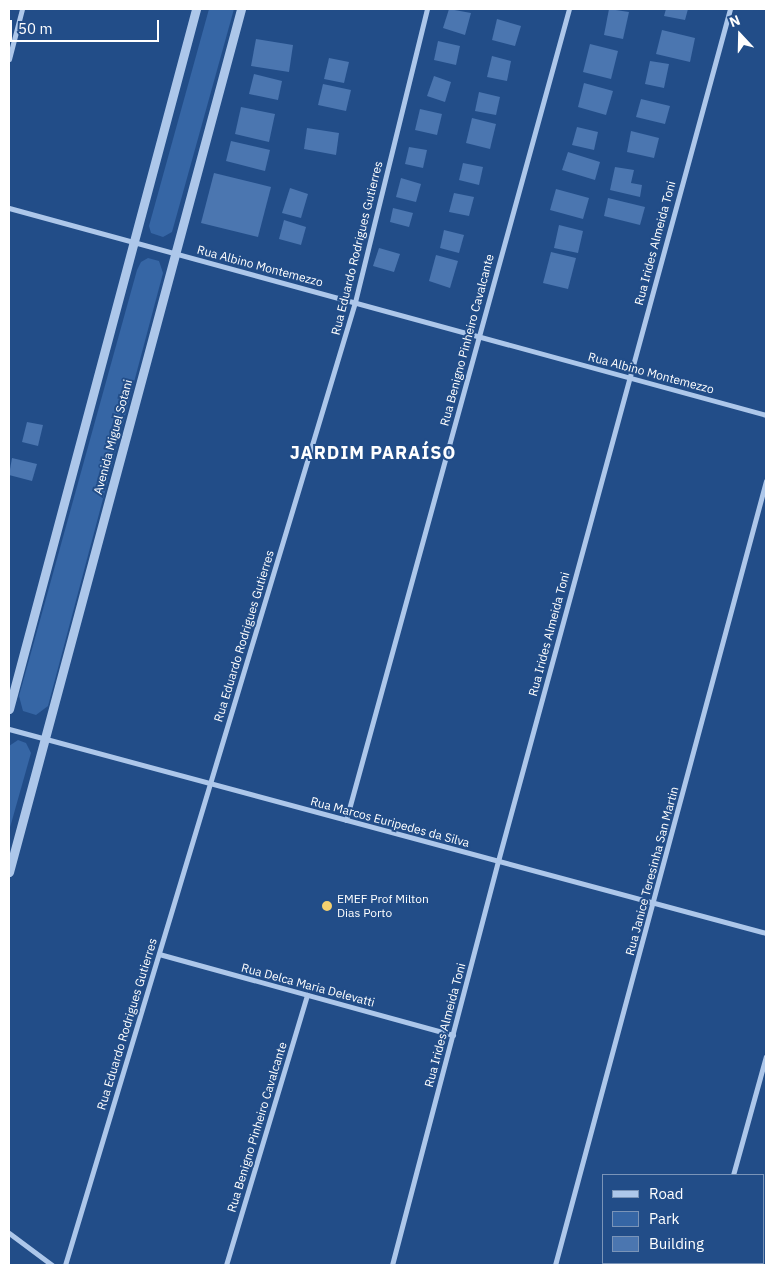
<!DOCTYPE html>
<meta charset="utf-8">
<style>
body{margin:0}
#map{position:relative;width:775px;height:1274px;overflow:hidden;background:#224d88;font-family:"IBM Plex Sans",sans-serif}
div>[style]{position:absolute}
[style*='--x']{left:calc(var(--x)*1px);top:calc(var(--y)*1px);width:calc(var(--w)*1px);rotate:calc(var(--a)*1deg)}
.green>*{inset:0;background:#3666a5}
.building>*{inset:0;background:#4b76b0}
.minor>*{height:5px;margin:-2.5px;padding:0 2.5px;transform-origin:2.5px;border-radius:2.5px;background:#adc7ea}
.tertiary>*{height:9px;margin:-4.5px;padding:0 4.5px;transform-origin:4.5px;border-radius:4.5px;background:#adc7ea}
.dots>*{width:14px;height:14px;translate:-50% -50%;box-sizing:border-box;border:2px solid #224d88;border-radius:50%}
span{translate:-50% -50%;white-space:nowrap;text-align:center;line-height:1.15;-webkit-text-stroke:4px #224d88;paint-order:stroke}
.street-label{font-size:12px;color:#fff}
.poi-label{font-size:12px;color:#fff}
.left{translate:0 -50%;text-align:left}
.district-label{font-size:18px;color:#fff;font-weight:700;letter-spacing:1px}
.frame{position:absolute;inset:0;border:10px solid #fff;pointer-events:none}
.legend{position:absolute;left:602px;top:1174px;width:162px;height:90px;box-sizing:border-box;background:#224d88;border:1px solid #7a94b8;margin:0;padding:6px 9px;list-style:none;font-size:15px;color:#fff}
.legend li{display:flex;align-items:center;gap:10px;height:25px}
.legend b{width:25px;border:1px solid #7a94b8}
.north{position:absolute;left:715px;top:10px;width:50px;height:50px;-webkit-text-stroke:4px #224d88;paint-order:stroke;rotate:339deg;font-size:14px;font-weight:700;line-height:20px;text-align:center;color:#fff}
.north::after{content:'';display:block;margin:auto;width:18px;height:22px;background:#fff;clip-path:polygon(50% 0,100% 100%,50% 72%,0 100%)}
.scale{position:absolute;left:10px;top:20px;width:149px;height:22px;box-sizing:border-box;border:2px solid #fff;border-top:0;padding-left:6px;font-size:15px;line-height:18px;white-space:nowrap;color:#fff;-webkit-text-stroke:4px #224d88;paint-order:stroke}
</style>
<div id="map">
<div class="green">
<div style="clip-path:polygon(209px 9px,234px 9px,172px 232px,163px 237px,151px 233px,149px 226px)"></div>
<div style="clip-path:polygon(148px 258px,159px 261px,163px 273px,48px 706px,36px 715px,23px 711px,19px 696px,137px 270px,141px 262px)"></div>
<div style="clip-path:polygon(18px 740px,26px 743px,31px 753px,9px 831px,9px 746px)"></div>
</div>
<div class="building">
<div style="clip-path:polygon(449px 9px,471px 13px,465px 35px,443px 28px)"></div>
<div style="clip-path:polygon(609px 9px,629px 12px,623px 39px,604px 35px)"></div>
<div style="clip-path:polygon(666px 9px,688px 9px,685px 20px,664px 16px)"></div>
<div style="clip-path:polygon(497px 19px,521px 26px,515px 46px,492px 40px)"></div>
<div style="clip-path:polygon(662px 30px,695px 38px,690px 62px,656px 54px)"></div>
<div style="clip-path:polygon(256px 39px,293px 45px,289px 72px,251px 66px)"></div>
<div style="clip-path:polygon(438px 41px,460px 46px,456px 65px,434px 60px)"></div>
<div style="clip-path:polygon(590px 44px,618px 51px,611px 79px,583px 72px)"></div>
<div style="clip-path:polygon(492px 56px,511px 61px,507px 81px,487px 77px)"></div>
<div style="clip-path:polygon(329px 58px,349px 62px,344px 83px,324px 79px)"></div>
<div style="clip-path:polygon(650px 61px,669px 64px,664px 88px,645px 84px)"></div>
<div style="clip-path:polygon(254px 74px,282px 81px,278px 100px,249px 94px)"></div>
<div style="clip-path:polygon(434px 76px,451px 82px,445px 102px,427px 96px)"></div>
<div style="clip-path:polygon(584px 83px,613px 91px,606px 115px,578px 107px)"></div>
<div style="clip-path:polygon(323px 84px,351px 90px,346px 111px,318px 105px)"></div>
<div style="clip-path:polygon(479px 92px,500px 97px,496px 115px,475px 111px)"></div>
<div style="clip-path:polygon(641px 99px,670px 106px,665px 124px,636px 117px)"></div>
<div style="clip-path:polygon(241px 107px,275px 114px,269px 142px,235px 134px)"></div>
<div style="clip-path:polygon(420px 109px,442px 114px,437px 135px,415px 130px)"></div>
<div style="clip-path:polygon(472px 118px,496px 124px,490px 149px,466px 143px)"></div>
<div style="clip-path:polygon(577px 127px,598px 132px,594px 150px,572px 145px)"></div>
<div style="clip-path:polygon(307px 128px,339px 133px,336px 155px,304px 149px)"></div>
<div style="clip-path:polygon(631px 131px,659px 138px,654px 158px,627px 152px)"></div>
<div style="clip-path:polygon(231px 141px,270px 150px,265px 171px,226px 161px)"></div>
<div style="clip-path:polygon(409px 147px,427px 150px,423px 168px,405px 164px)"></div>
<div style="clip-path:polygon(568px 152px,600px 162px,595px 180px,562px 170px)"></div>
<div style="clip-path:polygon(463px 163px,483px 167px,479px 185px,459px 180px)"></div>
<div style="clip-path:polygon(615px 167px,634px 170px,631px 183px,642px 185px,640px 197px,610px 190px)"></div>
<div style="clip-path:polygon(214px 173px,271px 187px,258px 237px,201px 223px)"></div>
<div style="clip-path:polygon(401px 178px,421px 184px,416px 202px,396px 197px)"></div>
<div style="clip-path:polygon(290px 188px,308px 194px,301px 218px,282px 213px)"></div>
<div style="clip-path:polygon(556px 189px,589px 198px,583px 219px,550px 210px)"></div>
<div style="clip-path:polygon(454px 193px,474px 197px,469px 216px,449px 212px)"></div>
<div style="clip-path:polygon(608px 198px,645px 207px,640px 225px,604px 216px)"></div>
<div style="clip-path:polygon(393px 208px,413px 213px,409px 227px,390px 222px)"></div>
<div style="clip-path:polygon(284px 220px,306px 227px,301px 245px,279px 239px)"></div>
<div style="clip-path:polygon(559px 225px,583px 231px,578px 253px,554px 248px)"></div>
<div style="clip-path:polygon(444px 230px,464px 235px,459px 253px,440px 248px)"></div>
<div style="clip-path:polygon(379px 248px,400px 254px,394px 272px,373px 266px)"></div>
<div style="clip-path:polygon(551px 252px,576px 258px,568px 289px,543px 283px)"></div>
<div style="clip-path:polygon(436px 255px,458px 261px,450px 288px,429px 281px)"></div>
<div style="clip-path:polygon(27px 422px,43px 425px,38px 446px,22px 442px)"></div>
<div style="clip-path:polygon(12px 458px,37px 464px,32px 481px,9px 475px)"></div>
</div>
<div class="minor">
<div style="--x:9;--y:59;--w:52;--a:-75.4"></div>
<div style="--x:9;--y:208;--w:785;--a:15.29"></div>
<div style="--x:9;--y:729;--w:784;--a:15.08"></div>
<div style="--x:346;--y:820;--w:841;--a:-74.63"></div>
<div style="--x:159;--y:954;--w:305;--a:15.4"></div>
<div style="--x:733;--y:1175;--w:123;--a:-74.5"></div>
<div style="--x:9;--y:1233;--w:54;--a:36.7"></div>
<div style="--x:65;--y:1265;--w:1006;--a:-73.24"></div>
<div style="--x:355;--y:302;--w:302;--a:-76.2"></div>
<div style="--x:226;--y:1265;--w:282;--a:-73.3"></div>
<div style="--x:392;--y:1265;--w:418;--a:-75.3"></div>
<div style="--x:498;--y:861;--w:883;--a:-74.77"></div>
<div style="--x:555;--y:1265;--w:812;--a:-74.94"></div>
<div style="--x:708;--y:1265;--w:2;--a:-90"></div>
</div>
<div class="tertiary">
<div style="--x:9;--y:709;--w:725;--a:-75.04"></div>
<div style="--x:9;--y:872;--w:894;--a:-74.95"></div>
</div>
<div class="dots">
<div style="left:327px;top:906px;background:#f6d16f"></div>
</div>
<div class="street-label">
<span style="left:655px;top:243px;rotate:-75deg">Rua Irides Almeida Toni</span>
<span style="left:357px;top:248px;rotate:-76deg">Rua Eduardo Rodrigues Gutierres</span>
<span style="left:260px;top:266px;rotate:15deg">Rua Albino Montemezzo</span>
<span style="left:467px;top:340px;rotate:-75deg">Rua Benigno Pinheiro Cavalcante</span>
<span style="left:651px;top:373px;rotate:15deg">Rua Albino Montemezzo</span>
<span style="left:113px;top:437px;rotate:-75deg">Avenida Miguel Sotani</span>
<span style="left:549px;top:634px;rotate:-75deg">Rua Irides Almeida Toni</span>
<span style="left:244px;top:636px;rotate:-73deg">Rua Eduardo Rodrigues Gutierres</span>
<span style="left:390px;top:822px;rotate:15deg">Rua Marcos Euripedes da Silva</span>
<span style="left:652px;top:871px;rotate:-75deg">Rua Janice Teresinha San Martin</span>
<span style="left:308px;top:985px;rotate:15deg">Rua Delca Maria Delevatti</span>
<span style="left:127px;top:1024px;rotate:-73deg">Rua Eduardo Rodrigues Gutierres</span>
<span style="left:445px;top:1025px;rotate:-75deg">Rua Irides Almeida Toni</span>
<span style="left:257px;top:1127px;rotate:-73deg">Rua Benigno Pinheiro Cavalcante</span>
</div>
<div class="poi-label">
<span class="left" style="left:337px;top:906px">EMEF Prof Milton<br>Dias Porto</span>
</div>
<div class="district-label">
<span style="left:373px;top:453px">JARDIM PARAÍSO</span>
</div>
<div class="frame"></div>
<ul class="legend">
<li><b style="height:6px;background:#adc7ea"></b>Road</li>
<li><b style="height:14px;background:#3666a5"></b>Park</li>
<li><b style="height:14px;background:#4b76b0"></b>Building</li>
</ul>
<div class="north">N</div>
<div class="scale">50 m</div>
</div>
